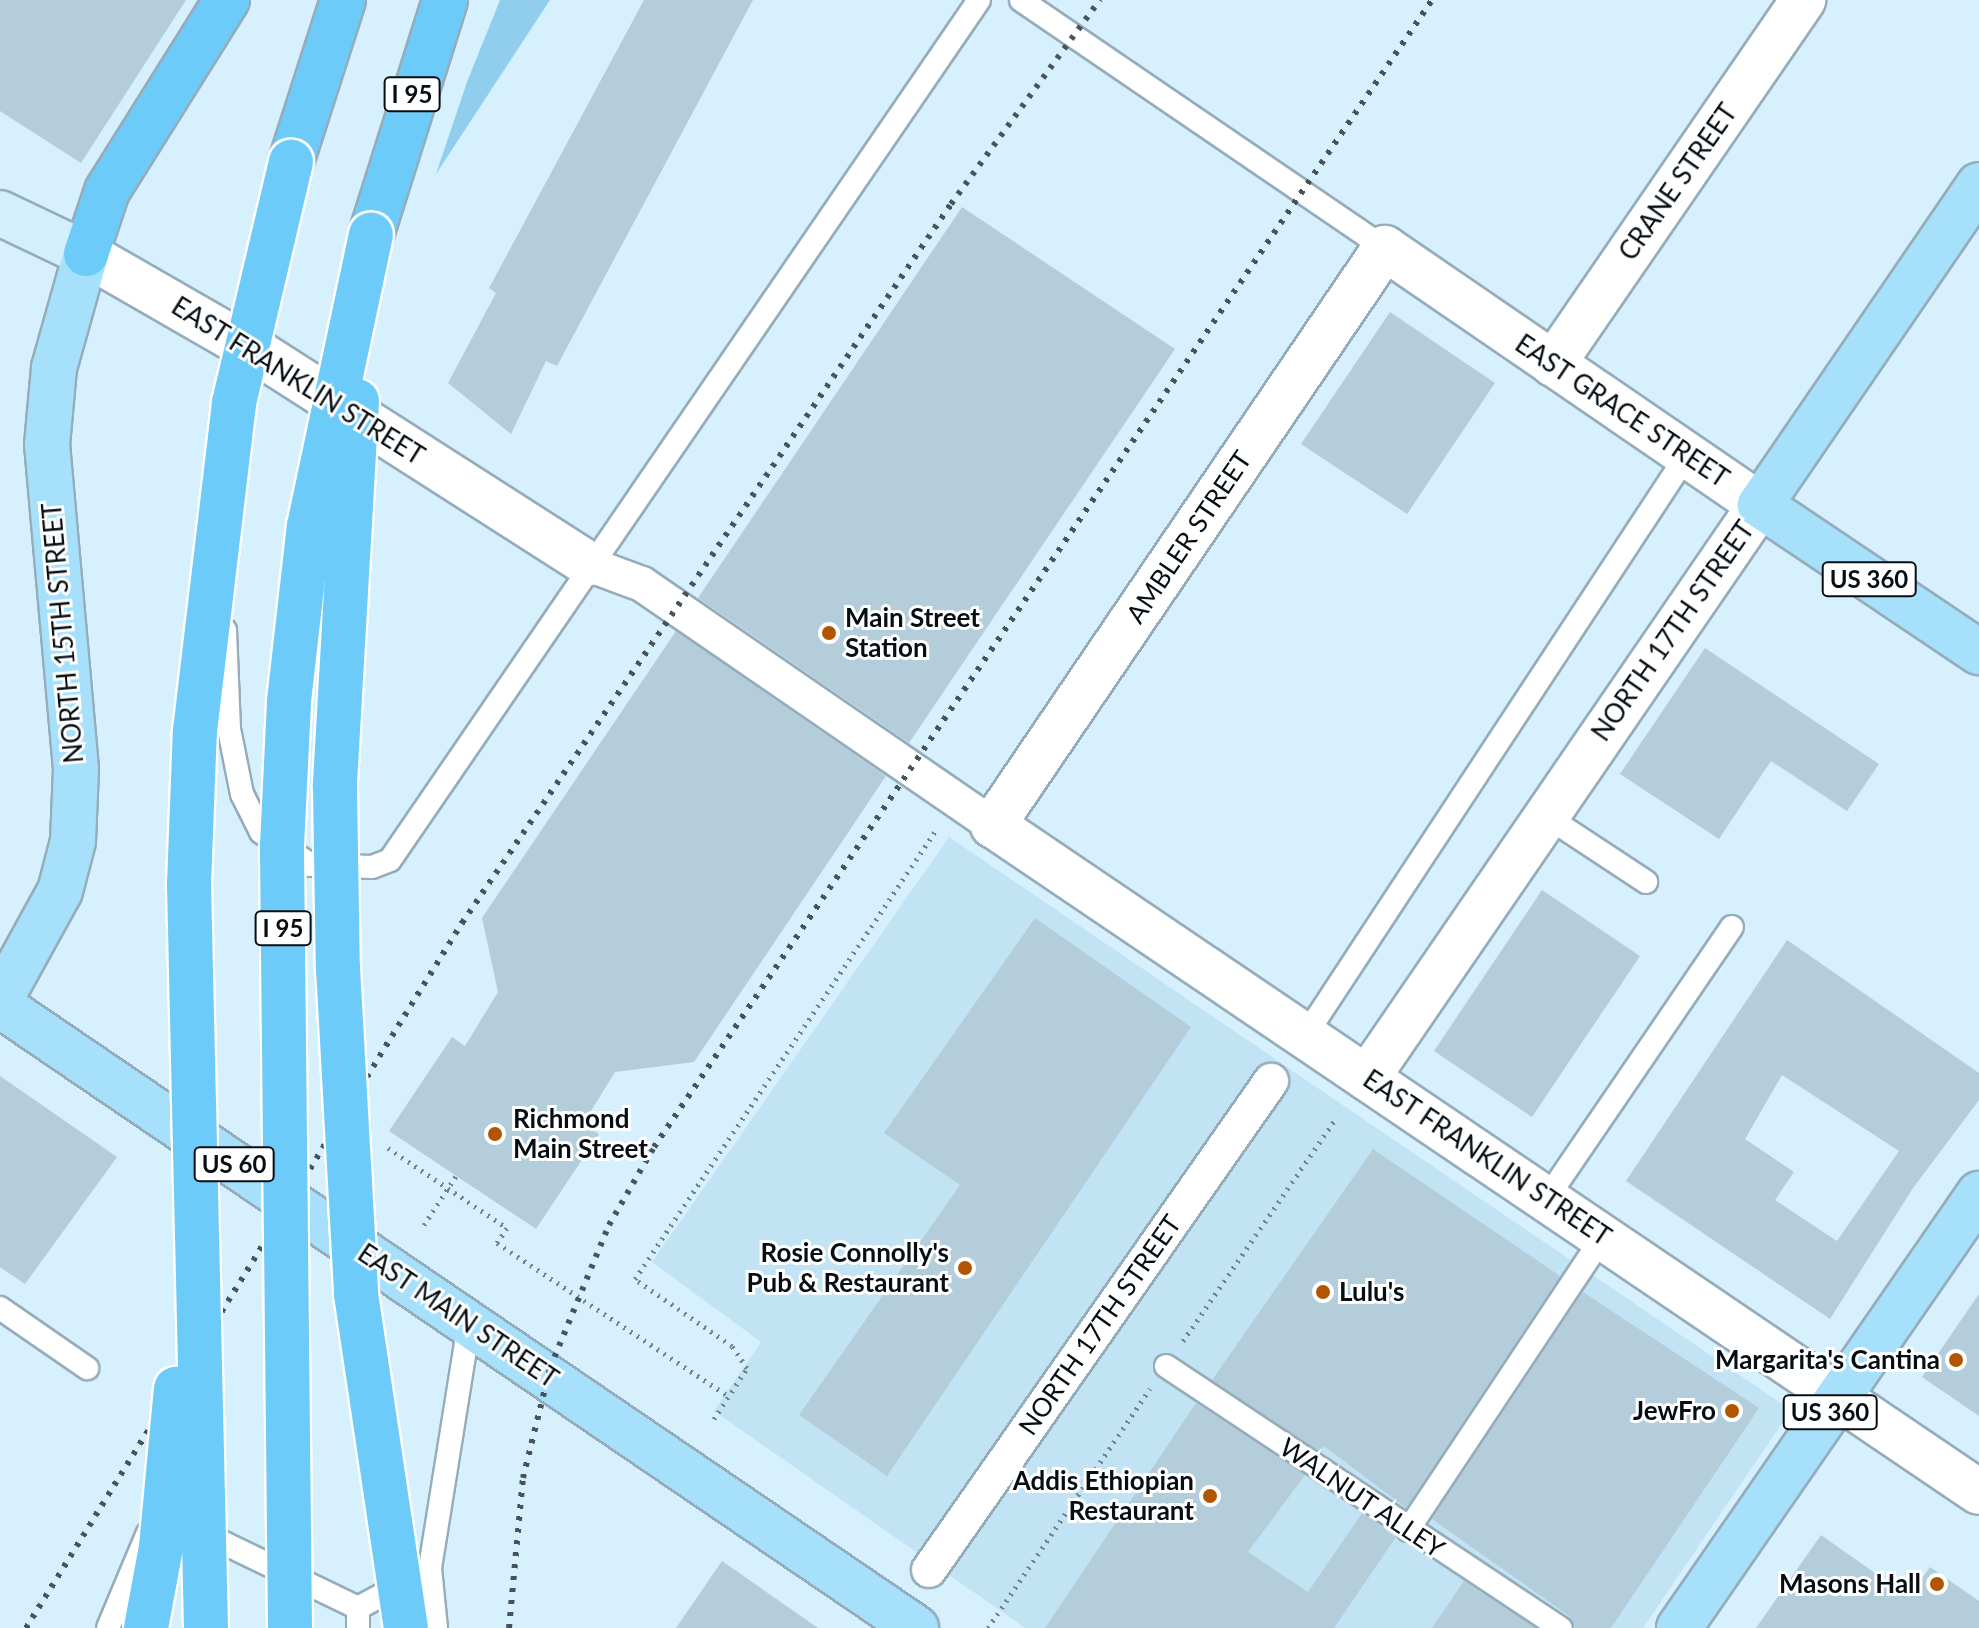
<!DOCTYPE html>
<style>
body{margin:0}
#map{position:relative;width:1979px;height:1628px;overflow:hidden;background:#d6f0fe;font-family:Lato,sans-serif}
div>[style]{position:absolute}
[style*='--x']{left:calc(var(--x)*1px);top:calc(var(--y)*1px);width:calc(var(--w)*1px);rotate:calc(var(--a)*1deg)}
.built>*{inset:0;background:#c2e3f4}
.green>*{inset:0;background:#91ceee}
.building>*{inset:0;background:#b4cdda}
.path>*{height:5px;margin-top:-2.5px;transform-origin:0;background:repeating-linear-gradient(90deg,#73848e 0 2px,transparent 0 8px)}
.roads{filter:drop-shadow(2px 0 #95adba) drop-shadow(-2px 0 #95adba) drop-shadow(0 2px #95adba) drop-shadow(0 -2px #95adba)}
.service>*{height:22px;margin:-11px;padding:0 11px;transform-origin:11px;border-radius:11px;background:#fff}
.pedestrian>*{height:34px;margin:-17px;padding:0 17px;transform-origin:17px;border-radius:17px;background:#fff}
.minor>*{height:44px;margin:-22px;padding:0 22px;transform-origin:22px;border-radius:22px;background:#fff}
.secondary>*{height:44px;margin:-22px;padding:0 22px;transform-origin:22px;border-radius:22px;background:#d3effd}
.primary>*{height:44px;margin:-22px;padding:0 22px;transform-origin:22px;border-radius:22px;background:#a7e0fb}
.motorway>*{height:44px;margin:-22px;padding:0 22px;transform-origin:22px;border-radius:22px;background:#6dcbf9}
.rail>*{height:6px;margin-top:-3px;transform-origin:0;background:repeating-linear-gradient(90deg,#46535b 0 4px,transparent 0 12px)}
.bridges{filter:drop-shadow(2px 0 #fff) drop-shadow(-2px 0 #fff) drop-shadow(0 2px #fff) drop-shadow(0 -2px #fff)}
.motorway-bridge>*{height:44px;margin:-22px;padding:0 22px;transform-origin:22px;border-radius:22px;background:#6dcbf9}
.dots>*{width:22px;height:22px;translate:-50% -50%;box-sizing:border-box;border:4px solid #fff;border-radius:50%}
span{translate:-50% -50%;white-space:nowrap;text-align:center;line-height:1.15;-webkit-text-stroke:6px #fff;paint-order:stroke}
.shield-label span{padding:2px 6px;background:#fff;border:2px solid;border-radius:6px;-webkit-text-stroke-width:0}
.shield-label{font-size:24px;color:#060e13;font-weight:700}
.street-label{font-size:26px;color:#060e13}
.poi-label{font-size:26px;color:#060e13;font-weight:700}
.left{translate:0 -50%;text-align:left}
.right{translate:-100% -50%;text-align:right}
</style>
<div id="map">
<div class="built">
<div style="clip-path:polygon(949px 837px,1791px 1410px,1643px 1628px,1025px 1628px,714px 1411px,761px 1342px,652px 1262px)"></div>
</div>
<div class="green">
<div style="clip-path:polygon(500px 0,550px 0,436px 174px,467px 82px)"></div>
</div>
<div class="building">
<div style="clip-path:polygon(0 0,186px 0,81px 163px,0 111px)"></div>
<div style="clip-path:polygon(644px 0,753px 0,557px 366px,546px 361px,511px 434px,448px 383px,496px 293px,489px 288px)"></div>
<div style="clip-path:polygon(962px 207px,1175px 349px,909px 743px,698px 598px)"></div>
<div style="clip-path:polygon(1390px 312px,1495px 383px,1407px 514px,1301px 444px)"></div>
<div style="clip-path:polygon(676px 631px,886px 776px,694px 1062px,615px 1072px,583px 1124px,599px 1134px,536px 1229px,389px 1131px,452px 1037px,465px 1046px,498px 992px,482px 918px)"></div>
<div style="clip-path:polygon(1705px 648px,1879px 764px,1847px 811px,1771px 761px,1719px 839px,1620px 774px)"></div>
<div style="clip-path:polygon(1542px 890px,1640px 956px,1532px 1117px,1434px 1051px)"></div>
<div style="clip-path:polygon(1035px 918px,1191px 1027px,887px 1476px,799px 1415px,960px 1185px,884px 1133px)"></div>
<div style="clip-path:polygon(evenodd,1787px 940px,1979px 1073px,1979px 1100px,1913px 1188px,1830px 1319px,1626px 1181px,1787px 940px,1782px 1075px,1899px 1151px,1837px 1241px,1775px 1200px,1794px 1172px,1745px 1139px,1782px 1075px)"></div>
<div style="clip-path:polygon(0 1076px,117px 1157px,25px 1284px,0 1267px)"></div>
<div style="clip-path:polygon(1373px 1149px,1560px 1276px,1406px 1508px,1324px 1446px,1320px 1452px,1212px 1380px)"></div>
<div style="clip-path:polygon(1583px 1292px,1759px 1408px,1611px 1628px,1575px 1628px,1569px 1616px,1432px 1519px)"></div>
<div style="clip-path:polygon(1979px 1294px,1979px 1416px,1922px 1377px)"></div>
<div style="clip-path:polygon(1196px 1403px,1305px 1475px,1248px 1552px,1308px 1592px,1362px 1513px,1396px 1537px,1334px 1628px,1045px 1628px)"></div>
<div style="clip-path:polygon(1821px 1535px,1909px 1597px,1930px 1567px,1979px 1601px,1979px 1628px,1756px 1628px)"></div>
<div style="clip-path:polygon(722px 1561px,818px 1628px,676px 1628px)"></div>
<div style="clip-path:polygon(1464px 1581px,1536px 1628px,1432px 1628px)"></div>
</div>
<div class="path">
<div style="--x:388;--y:1148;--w:143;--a:33.9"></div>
<div style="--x:507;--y:1228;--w:18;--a:124"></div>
<div style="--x:497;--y:1243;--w:277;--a:33.5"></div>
<div style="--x:424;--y:1225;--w:59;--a:-56.9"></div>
<div style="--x:1183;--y:1341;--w:267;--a:-55.5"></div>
<div style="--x:714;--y:1419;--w:61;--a:-57.1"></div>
<div style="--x:747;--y:1368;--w:27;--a:-124"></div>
<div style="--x:732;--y:1346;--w:118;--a:-145.4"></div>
<div style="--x:635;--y:1279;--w:541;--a:-56.16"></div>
<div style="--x:988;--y:1628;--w:289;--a:-55.9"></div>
</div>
<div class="roads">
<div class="service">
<div style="--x:1021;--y:0;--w:440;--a:34.3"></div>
<div style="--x:225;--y:630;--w:99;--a:87.7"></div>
<div style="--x:229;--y:729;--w:66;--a:78.7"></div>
<div style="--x:242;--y:794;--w:42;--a:63.4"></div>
<div style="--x:261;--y:832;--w:60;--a:33.4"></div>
<div style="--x:311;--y:865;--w:61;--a:1.9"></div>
<div style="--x:372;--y:867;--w:19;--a:-21"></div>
<div style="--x:390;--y:860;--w:1042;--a:-55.59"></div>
<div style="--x:1546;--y:816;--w:120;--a:33.4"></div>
<div style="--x:1305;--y:1036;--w:695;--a:-56.68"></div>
<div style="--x:1547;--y:1198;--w:328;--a:-55.7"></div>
<div style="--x:0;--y:1308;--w:106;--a:34.6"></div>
<div style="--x:1166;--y:1366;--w:474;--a:33.6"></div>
<div style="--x:1408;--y:1530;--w:352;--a:-56.4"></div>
<div style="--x:199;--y:1531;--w:177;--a:25.8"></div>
<div style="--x:108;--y:1628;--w:103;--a:-67.2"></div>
<div style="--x:358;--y:1628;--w:20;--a:-90"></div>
<div style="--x:358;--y:1608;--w:52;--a:-28.5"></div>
<div style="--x:436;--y:1628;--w:60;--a:-95.7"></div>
<div style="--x:430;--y:1568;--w:247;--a:-80.9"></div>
</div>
<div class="pedestrian">
<div style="--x:588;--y:564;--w:58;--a:20.3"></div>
<div style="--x:642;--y:584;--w:426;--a:34.5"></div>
<div style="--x:929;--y:1570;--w:597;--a:-55.03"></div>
</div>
<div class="minor">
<div style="--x:86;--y:254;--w:201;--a:29.9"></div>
<div style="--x:260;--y:354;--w:389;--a:32.6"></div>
<div style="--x:1553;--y:364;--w:442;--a:-55.5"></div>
<div style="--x:1367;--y:1078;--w:695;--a:-55.56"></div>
<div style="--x:1760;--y:505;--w:455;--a:-145.6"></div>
<div style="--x:1385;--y:248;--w:698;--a:124.19"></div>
<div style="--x:993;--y:825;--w:1190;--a:34.08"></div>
</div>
<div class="secondary">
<div style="--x:0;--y:213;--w:95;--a:25.5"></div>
</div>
<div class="primary">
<div style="--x:1979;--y:185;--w:388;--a:124.4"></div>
<div style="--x:1760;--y:505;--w:264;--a:33.9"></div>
<div style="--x:0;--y:1000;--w:124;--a:-61.2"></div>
<div style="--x:60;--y:891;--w:52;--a:-75.4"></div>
<div style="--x:73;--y:841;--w:72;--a:-87.6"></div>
<div style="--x:76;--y:769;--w:325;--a:-95.1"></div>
<div style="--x:47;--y:445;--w:77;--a:-84.8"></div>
<div style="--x:54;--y:368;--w:118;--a:-74.3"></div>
<div style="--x:0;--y:1005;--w:1108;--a:34.22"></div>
<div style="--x:1679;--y:1628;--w:528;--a:-55.35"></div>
</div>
<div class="motorway">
<div style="--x:291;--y:162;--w:170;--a:-72.2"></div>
<div style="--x:371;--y:235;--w:246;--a:-72.5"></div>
<div style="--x:86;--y:254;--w:66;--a:-71.6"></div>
<div style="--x:107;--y:191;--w:226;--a:-57.9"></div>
</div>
</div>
<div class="rail">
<div style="--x:26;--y:1628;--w:829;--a:-58.27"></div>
<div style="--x:462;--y:923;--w:870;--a:-55.78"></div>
<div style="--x:951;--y:204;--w:253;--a:-53.9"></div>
<div style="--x:509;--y:1628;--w:151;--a:-84.7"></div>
<div style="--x:523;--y:1478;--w:113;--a:-76.2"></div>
<div style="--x:550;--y:1368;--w:155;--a:-67.6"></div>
<div style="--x:609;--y:1225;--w:90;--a:-60"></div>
<div style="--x:654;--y:1147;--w:1386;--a:-55.85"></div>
</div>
<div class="bridges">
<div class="motorway-bridge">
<div style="--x:357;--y:401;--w:387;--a:93.3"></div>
<div style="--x:335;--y:787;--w:181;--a:89.1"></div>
<div style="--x:338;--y:968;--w:326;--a:86.8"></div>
<div style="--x:356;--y:1294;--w:338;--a:81.5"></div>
<div style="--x:146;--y:1628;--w:82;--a:-79.5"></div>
<div style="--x:161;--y:1547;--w:159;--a:-84.6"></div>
<div style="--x:206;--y:1628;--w:744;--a:-91.31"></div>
<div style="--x:189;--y:884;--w:153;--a:-87.8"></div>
<div style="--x:195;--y:731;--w:330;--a:-83.2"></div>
<div style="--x:234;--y:403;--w:248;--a:-76.7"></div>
<div style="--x:290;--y:1628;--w:782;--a:-90.59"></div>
<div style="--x:282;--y:846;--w:145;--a:-87.2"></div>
<div style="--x:289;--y:701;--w:176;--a:-83.5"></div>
<div style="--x:309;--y:526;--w:298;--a:-78"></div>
</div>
</div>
<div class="dots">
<div style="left:829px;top:633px;background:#b25500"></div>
<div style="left:495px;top:1134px;background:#b25500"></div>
<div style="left:965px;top:1268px;background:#b25500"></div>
<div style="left:1323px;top:1292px;background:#b25500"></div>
<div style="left:1956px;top:1360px;background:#b25500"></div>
<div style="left:1732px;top:1411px;background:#b25500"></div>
<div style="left:1210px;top:1496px;background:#b25500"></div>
<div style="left:1937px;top:1584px;background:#b25500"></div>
</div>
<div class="shield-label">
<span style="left:412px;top:94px">I 95</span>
<span style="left:1869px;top:579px">US 360</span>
<span style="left:283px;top:928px">I 95</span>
<span style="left:234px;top:1164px">US 60</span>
<span style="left:1830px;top:1412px">US 360</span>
</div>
<div class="street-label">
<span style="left:1678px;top:182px;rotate:-55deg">CRANE STREET</span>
<span style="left:298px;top:381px;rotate:32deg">EAST FRANKLIN STREET</span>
<span style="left:1622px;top:411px;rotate:34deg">EAST GRACE STREET</span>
<span style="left:1189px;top:537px;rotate:-56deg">AMBLER STREET</span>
<span style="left:1673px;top:631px;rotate:-55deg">NORTH 17TH STREET</span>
<span style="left:63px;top:633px;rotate:-95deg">NORTH 15TH STREET</span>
<span style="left:1487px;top:1158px;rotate:34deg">EAST FRANKLIN STREET</span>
<span style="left:458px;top:1316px;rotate:34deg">EAST MAIN STREET</span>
<span style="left:1100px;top:1325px;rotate:-55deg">NORTH 17TH STREET</span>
<span style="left:1362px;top:1498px;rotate:34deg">WALNUT ALLEY</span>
</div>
<div class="poi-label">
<span class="left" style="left:845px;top:633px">Main Street<br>Station</span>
<span class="left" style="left:513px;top:1134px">Richmond<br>Main Street</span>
<span class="right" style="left:949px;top:1268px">Rosie Connolly's<br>Pub &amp; Restaurant</span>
<span class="left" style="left:1339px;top:1292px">Lulu's</span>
<span class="right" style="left:1940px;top:1360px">Margarita's Cantina</span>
<span class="right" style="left:1716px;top:1411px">JewFro</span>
<span class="right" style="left:1194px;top:1496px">Addis Ethiopian<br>Restaurant</span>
<span class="right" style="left:1921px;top:1584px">Masons Hall</span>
</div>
</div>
